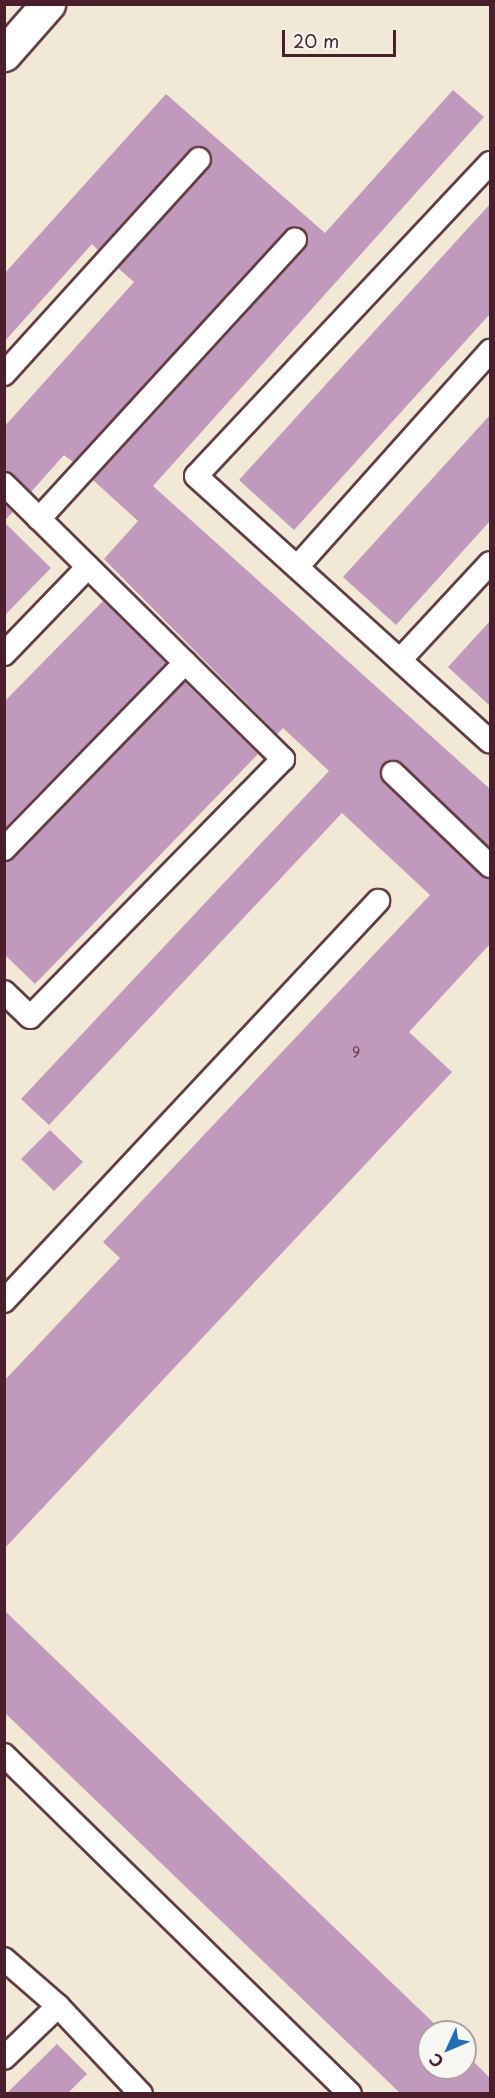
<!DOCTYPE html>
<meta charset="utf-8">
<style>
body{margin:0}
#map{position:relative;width:495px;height:2098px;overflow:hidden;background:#f1e9d5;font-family:"Playpen Sans",sans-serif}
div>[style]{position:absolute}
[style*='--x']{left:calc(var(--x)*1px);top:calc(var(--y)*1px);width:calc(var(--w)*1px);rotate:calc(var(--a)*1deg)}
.building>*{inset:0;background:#c099bc}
.roads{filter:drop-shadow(2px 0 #633d44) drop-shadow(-2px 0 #633d44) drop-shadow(0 2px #633d44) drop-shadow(0 -2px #633d44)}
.service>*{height:22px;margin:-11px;padding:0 11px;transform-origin:11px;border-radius:11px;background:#fff}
.minor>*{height:33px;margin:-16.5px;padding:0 16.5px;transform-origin:16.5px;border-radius:16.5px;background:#fff}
span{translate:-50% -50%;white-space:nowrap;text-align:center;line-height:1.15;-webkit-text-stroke:6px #f6f6f2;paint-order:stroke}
.number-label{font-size:14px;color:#683e4f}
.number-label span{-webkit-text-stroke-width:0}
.frame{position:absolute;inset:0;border:6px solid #4a1f2b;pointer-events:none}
.north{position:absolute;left:417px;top:2020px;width:60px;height:60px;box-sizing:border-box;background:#f6f6f2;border:2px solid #b1a0a2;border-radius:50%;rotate:226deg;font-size:16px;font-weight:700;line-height:24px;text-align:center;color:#4a1f2b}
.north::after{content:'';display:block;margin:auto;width:21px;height:27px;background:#1f6fb2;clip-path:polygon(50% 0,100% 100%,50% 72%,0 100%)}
.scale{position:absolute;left:282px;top:30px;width:114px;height:27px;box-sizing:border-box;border:3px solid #4a1f2b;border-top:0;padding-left:8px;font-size:18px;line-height:21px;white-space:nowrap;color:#4a1f2b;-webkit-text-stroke:4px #f6f6f2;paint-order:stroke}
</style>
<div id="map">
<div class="building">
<div style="clip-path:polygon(453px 90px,484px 117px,153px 486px,490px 789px,490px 848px,402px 763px,389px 760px,380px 770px,384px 783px,481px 876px,490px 879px,490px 944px,409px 1032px,452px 1072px,4px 1549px,4px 1381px,120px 1258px,103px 1242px,430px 895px,342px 813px,49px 1125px,21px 1099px,329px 771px,283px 728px,277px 734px,104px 559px,138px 521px,93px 480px,305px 249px,308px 242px,304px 231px,297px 227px,285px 231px,73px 462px,64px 455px,31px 492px,4px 471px,4px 427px,134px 282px,118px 268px,209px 168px,212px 154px,201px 146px,189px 150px,98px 250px,92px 244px,4px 342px,4px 274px,166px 94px,325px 233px)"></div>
<div style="clip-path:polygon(490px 204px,490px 314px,294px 530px,239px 480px)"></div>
<div style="clip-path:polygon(490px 415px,490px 521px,396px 625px,343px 577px)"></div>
<div style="clip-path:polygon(4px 503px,13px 512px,4px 521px)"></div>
<div style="clip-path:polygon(4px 522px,51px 568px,4px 616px)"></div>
<div style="clip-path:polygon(103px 601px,166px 663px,4px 829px,4px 702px)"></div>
<div style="clip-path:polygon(490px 621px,490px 706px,448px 667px)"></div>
<div style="clip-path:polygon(185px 682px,258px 754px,35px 984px,4px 954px,4px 862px,14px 858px)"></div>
<div style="clip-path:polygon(50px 1130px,83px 1162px,54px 1191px,21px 1159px)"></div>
<div style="clip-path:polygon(4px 1610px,443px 2032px,429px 2032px,429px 2068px,465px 2068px,465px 2053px,490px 2078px,490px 2094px,401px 2094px,4px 1712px)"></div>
<div style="clip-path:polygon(57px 2044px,87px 2074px,67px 2094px,6px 2094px)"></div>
</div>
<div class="roads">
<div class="service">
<div style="--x:490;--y:163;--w:429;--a:133.2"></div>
<div style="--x:196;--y:476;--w:396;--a:42.1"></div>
<div style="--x:4;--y:374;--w:290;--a:-47.8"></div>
<div style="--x:4;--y:484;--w:392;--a:44.6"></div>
<div style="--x:283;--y:759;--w:361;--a:134.4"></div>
<div style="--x:30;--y:1017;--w:36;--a:-136"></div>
<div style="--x:39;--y:519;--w:379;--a:-47.5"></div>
<div style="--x:297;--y:567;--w:290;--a:-48.2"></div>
<div style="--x:4;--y:654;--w:121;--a:-46"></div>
<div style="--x:400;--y:660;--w:132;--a:-47.1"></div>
<div style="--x:393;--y:773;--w:134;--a:43.8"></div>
<div style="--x:4;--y:849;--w:260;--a:-45.8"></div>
<div style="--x:4;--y:1301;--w:548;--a:-46.92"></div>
<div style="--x:4;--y:1755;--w:484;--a:44.4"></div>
<div style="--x:4;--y:1959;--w:72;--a:41"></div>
<div style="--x:58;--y:2006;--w:121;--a:46.7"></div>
<div style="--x:4;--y:2058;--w:75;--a:-43.9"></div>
</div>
<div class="minor">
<div style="--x:4;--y:54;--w:67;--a:-48.7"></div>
</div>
</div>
<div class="number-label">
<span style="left:356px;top:1052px">9</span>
</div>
<div class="frame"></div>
<div class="north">С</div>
<div class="scale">20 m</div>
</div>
